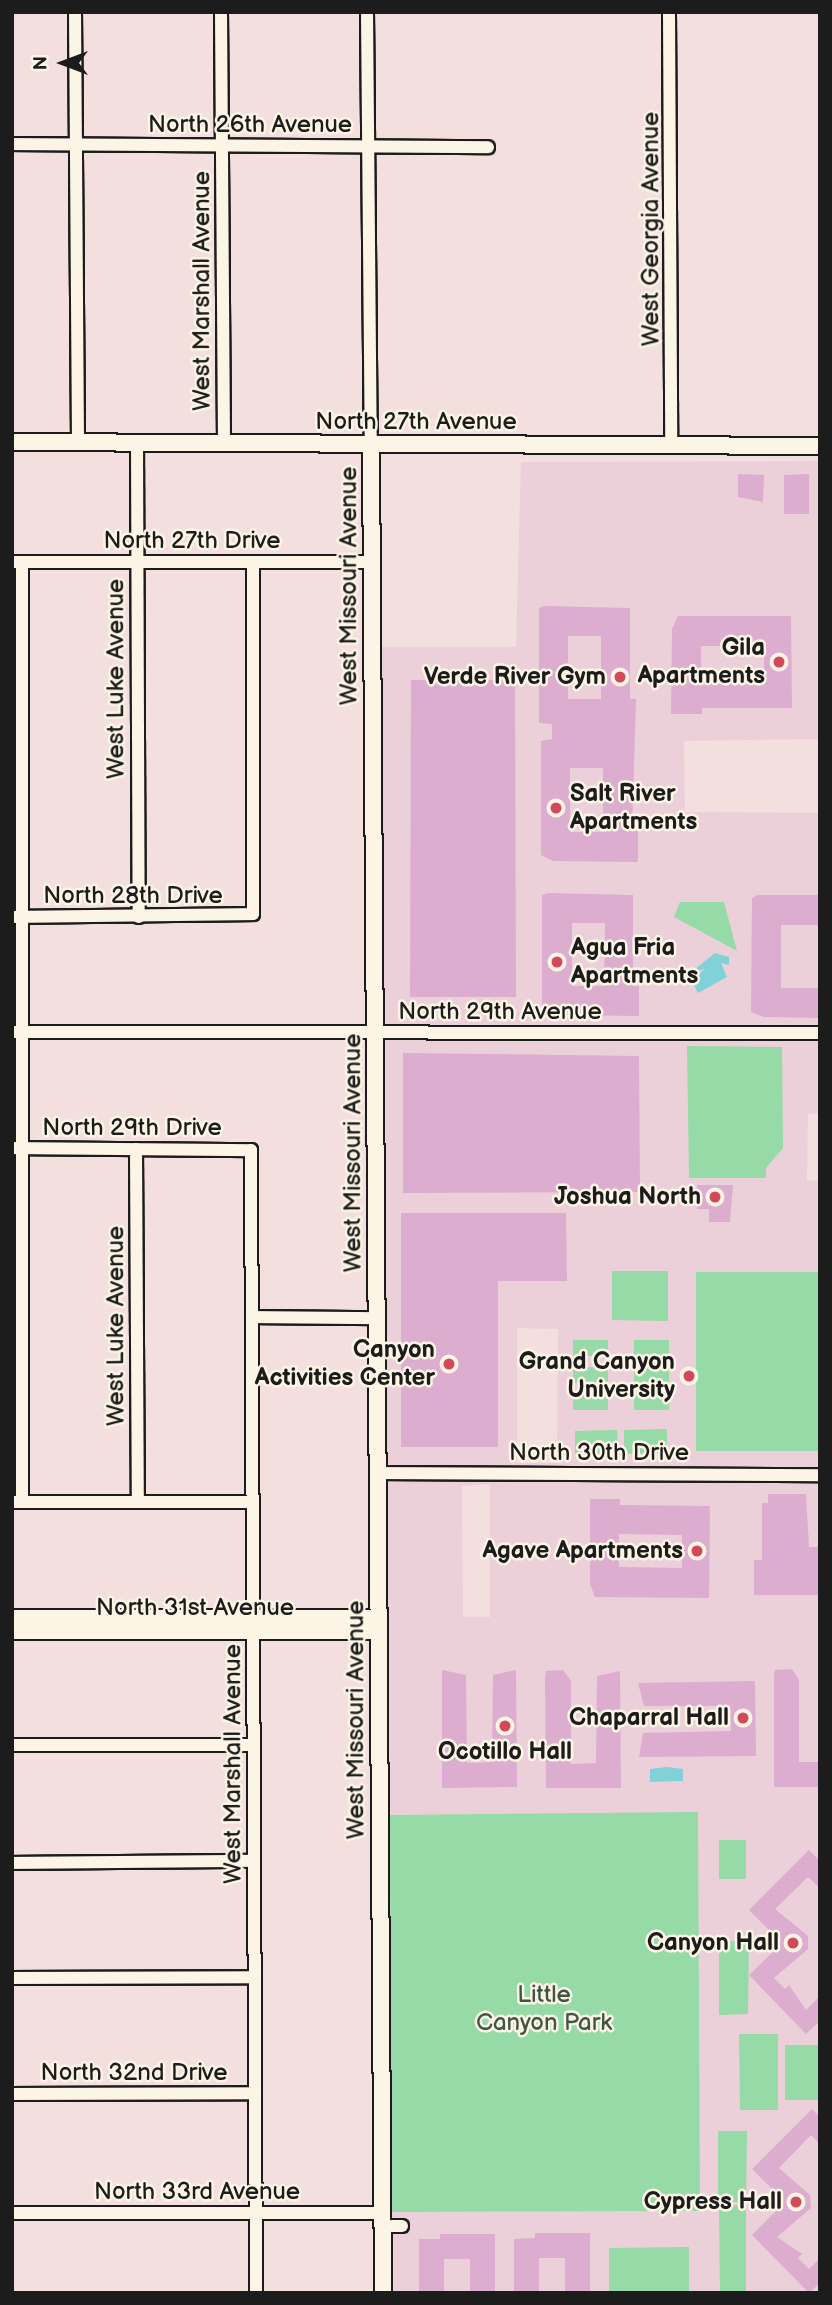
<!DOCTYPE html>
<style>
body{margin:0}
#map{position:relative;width:832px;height:2305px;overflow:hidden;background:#f2dfde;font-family:"Balsamiq Sans",sans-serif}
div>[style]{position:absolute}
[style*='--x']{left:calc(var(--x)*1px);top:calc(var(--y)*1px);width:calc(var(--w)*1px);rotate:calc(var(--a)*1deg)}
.built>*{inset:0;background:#ebd0d9}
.green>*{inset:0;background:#96daa7}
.water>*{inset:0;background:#81d2d8}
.building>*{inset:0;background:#dcadce}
.roads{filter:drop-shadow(2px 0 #1c1c1c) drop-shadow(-2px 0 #1c1c1c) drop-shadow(0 2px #1c1c1c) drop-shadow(0 -2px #1c1c1c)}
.street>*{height:12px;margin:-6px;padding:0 6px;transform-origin:6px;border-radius:6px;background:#fcf5e5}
.secondary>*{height:16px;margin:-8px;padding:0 8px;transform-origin:8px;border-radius:8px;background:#fcf5e5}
.dots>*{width:19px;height:19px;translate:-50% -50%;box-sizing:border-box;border:4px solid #fcf5e5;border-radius:50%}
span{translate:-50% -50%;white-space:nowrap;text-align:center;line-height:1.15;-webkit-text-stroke:5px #fcf5e5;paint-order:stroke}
.street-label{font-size:24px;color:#1c1c1c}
.poi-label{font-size:24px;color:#1c1c1c;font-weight:700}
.right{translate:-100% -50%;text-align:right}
.left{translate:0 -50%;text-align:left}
.park-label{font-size:24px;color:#415546}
.frame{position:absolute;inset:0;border:14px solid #1c1c1c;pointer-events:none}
.north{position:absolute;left:28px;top:28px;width:70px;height:70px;-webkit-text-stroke:5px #fcf5e5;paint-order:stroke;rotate:270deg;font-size:19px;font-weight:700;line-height:28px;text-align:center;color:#1c1c1c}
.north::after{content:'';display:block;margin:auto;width:24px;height:32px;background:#1c1c1c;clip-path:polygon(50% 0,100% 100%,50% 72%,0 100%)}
</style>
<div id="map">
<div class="built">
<div style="clip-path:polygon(evenodd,820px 461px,820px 739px,684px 741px,685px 812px,820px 813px,820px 1113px,808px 1114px,807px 1180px,820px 1181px,820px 2293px,391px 2293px,391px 2212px,699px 2211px,698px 1813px,390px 1815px,379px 1051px,381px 647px,516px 647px,521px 462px,820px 461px,517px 1328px,558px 1329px,557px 1463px,517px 1463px,517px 1328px,820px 461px,490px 1484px,490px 1617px,463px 1617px,462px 1486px,490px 1484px)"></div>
</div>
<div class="green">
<div style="clip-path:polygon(680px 902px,724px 902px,737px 951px,674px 917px)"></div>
<div style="clip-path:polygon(687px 1046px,782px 1047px,783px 1148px,766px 1168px,766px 1178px,689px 1178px)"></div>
<div style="clip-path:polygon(612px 1271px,668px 1271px,668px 1321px,612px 1320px)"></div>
<div style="clip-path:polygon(696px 1272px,820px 1272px,820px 1451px,696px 1451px)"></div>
<div style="clip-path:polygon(573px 1340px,608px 1340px,608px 1356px,573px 1356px)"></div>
<div style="clip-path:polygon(634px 1340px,669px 1340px,669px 1356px,634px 1357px)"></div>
<div style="clip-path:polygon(573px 1367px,608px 1367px,608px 1382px,573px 1383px)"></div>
<div style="clip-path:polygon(634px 1367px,669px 1367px,669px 1384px,634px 1384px)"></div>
<div style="clip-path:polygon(573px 1394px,608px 1394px,608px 1410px,573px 1410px)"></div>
<div style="clip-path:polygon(634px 1394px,669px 1394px,669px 1410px,634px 1410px)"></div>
<div style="clip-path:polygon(667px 1429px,667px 1453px,624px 1454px,624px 1430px)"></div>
<div style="clip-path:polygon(617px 1430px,618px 1454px,575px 1454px,575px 1431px)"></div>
<div style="clip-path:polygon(698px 1812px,700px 2211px,391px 2212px,390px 1815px)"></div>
<div style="clip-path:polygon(719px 1840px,746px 1840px,746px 1879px,719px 1879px)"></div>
<div style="clip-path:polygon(719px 1941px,749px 1941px,748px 2014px,719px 2015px)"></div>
<div style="clip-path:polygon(739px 2034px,778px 2034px,778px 2110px,740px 2110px)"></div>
<div style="clip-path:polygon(785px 2045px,820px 2045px,820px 2100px,785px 2100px)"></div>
<div style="clip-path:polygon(718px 2131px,747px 2131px,746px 2202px,718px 2202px)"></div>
<div style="clip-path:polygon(719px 2205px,746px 2205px,746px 2293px,720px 2293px)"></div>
<div style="clip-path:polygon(689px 2247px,689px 2293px,609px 2293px,609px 2248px)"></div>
</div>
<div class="water">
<div style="clip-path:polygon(715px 953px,729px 957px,729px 965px,721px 963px,727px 977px,698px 993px,691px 980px,705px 969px,689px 974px)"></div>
<div style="clip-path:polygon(667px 1767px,683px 1769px,683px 1781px,650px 1782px,650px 1769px)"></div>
</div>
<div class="building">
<div style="clip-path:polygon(738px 474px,764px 475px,763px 502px,738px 497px)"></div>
<div style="clip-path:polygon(809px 474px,809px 514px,784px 514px,784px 475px)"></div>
<div style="clip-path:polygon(evenodd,545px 606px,630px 608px,630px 699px,636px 699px,632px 831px,638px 831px,638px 862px,553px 861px,541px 855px,541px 741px,552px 739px,552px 724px,539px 723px,539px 608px,545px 606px,568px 636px,601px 636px,601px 699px,568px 699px,568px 636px,545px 606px,570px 768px,603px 768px,603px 832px,570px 832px,570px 768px)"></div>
<div style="clip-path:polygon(evenodd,678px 616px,791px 616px,792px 708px,702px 708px,702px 714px,671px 714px,672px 629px,678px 616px,701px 646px,764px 646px,764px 679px,701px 679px,701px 646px)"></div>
<div style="clip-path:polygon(411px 680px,515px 680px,516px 997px,410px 997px)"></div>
<div style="clip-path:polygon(evenodd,548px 893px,633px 895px,633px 986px,639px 986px,639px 1016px,555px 1015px,542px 1009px,542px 895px,548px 893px,572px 923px,605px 923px,604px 986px,572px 986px,572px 923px)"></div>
<div style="clip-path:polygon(758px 895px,820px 895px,820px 925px,781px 925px,781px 988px,820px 988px,820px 1018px,764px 1017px,751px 1012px,752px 898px)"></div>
<div style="clip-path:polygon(403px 1053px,639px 1056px,640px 1192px,403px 1193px)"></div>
<div style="clip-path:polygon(697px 1185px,733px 1185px,730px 1222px,709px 1222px,709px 1209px,697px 1209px)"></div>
<div style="clip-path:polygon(401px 1213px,566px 1213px,567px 1281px,498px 1281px,498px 1447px,401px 1447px)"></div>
<div style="clip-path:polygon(768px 1494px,806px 1494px,809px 1547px,820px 1547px,820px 1595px,754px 1595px,754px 1560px,762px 1560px,762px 1503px,768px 1503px)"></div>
<div style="clip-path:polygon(evenodd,590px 1499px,620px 1499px,620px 1505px,710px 1506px,709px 1598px,595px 1597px,590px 1584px,590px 1499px,619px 1534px,682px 1535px,682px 1568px,619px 1567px,619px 1534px)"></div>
<div style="clip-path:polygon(792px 1669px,799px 1680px,799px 1762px,820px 1762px,820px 1787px,774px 1787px,774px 1675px,775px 1670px)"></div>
<div style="clip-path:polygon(442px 1670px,466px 1675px,467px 1763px,492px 1762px,493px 1675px,516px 1670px,517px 1787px,442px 1788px)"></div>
<div style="clip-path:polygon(563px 1670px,571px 1681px,571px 1764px,596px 1763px,597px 1676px,620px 1671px,621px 1788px,546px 1788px,545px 1676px,546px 1671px)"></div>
<div style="clip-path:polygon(755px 1681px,756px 1756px,639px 1757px,643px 1733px,731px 1731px,730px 1706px,644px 1706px,638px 1683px)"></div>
<div style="clip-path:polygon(809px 1850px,820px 1861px,820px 1888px,808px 1877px,775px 1909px,808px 1936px,808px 1949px,774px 1978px,785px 1989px,789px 1985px,806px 2010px,820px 1996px,820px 2021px,806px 2034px,749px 1975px,778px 1947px,778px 1939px,749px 1910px)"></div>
<div style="clip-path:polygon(812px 2109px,820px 2117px,820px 2144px,811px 2135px,779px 2168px,810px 2195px,811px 2208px,777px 2237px,802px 2254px,798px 2258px,809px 2269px,820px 2258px,820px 2283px,809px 2293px,752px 2235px,781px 2206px,781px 2198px,752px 2169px)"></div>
<div style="clip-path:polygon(535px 2233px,590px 2233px,590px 2293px,565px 2293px,565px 2258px,539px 2258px,539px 2293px,514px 2293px,514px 2239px,535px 2238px)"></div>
<div style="clip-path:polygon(440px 2234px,495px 2234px,495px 2293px,470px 2293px,470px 2259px,444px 2259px,444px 2293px,419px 2293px,419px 2239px,440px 2239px)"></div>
</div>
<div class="roads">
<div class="street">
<div style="--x:75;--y:12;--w:430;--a:89.6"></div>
<div style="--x:221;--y:12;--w:432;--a:89.6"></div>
<div style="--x:367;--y:12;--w:433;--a:89.5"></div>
<div style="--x:669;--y:12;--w:434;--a:89.7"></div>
<div style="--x:12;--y:144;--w:476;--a:0.4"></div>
<div style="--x:137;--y:442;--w:475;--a:89.8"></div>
<div style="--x:12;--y:562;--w:360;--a:0"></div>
<div style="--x:22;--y:562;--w:940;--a:90"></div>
<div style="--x:15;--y:917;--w:238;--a:-0.7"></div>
<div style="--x:253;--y:914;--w:352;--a:-90"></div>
<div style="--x:12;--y:1032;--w:808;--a:0.07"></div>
<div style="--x:12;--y:1148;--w:239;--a:0.5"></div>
<div style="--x:251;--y:1150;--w:1143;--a:89.75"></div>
<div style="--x:136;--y:1149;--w:353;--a:89.7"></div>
<div style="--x:252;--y:1317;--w:124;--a:0.5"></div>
<div style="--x:377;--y:1473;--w:443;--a:0.3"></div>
<div style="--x:12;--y:1502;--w:241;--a:0"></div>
<div style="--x:12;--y:1745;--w:242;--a:0"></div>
<div style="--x:12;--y:1863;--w:242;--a:-0.5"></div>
<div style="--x:12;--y:1978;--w:243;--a:-0.2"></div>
<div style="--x:12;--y:2094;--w:243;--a:-0.2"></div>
<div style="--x:12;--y:2213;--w:370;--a:0"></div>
<div style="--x:392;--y:2226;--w:10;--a:0"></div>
</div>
<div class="secondary">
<div style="--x:12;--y:442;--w:808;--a:0.28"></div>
<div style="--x:371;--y:445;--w:1848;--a:89.63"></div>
<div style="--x:12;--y:1618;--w:366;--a:0"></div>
<div style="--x:12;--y:1631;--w:366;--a:0"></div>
</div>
</div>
<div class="dots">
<div style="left:779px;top:662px;background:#d1495b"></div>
<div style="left:620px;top:677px;background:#d1495b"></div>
<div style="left:556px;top:808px;background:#d1495b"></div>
<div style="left:557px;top:962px;background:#d1495b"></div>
<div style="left:715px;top:1197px;background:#d1495b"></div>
<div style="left:449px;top:1364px;background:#d1495b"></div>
<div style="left:689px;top:1376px;background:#d1495b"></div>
<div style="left:697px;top:1551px;background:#d1495b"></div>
<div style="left:743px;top:1718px;background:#d1495b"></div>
<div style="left:505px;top:1726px;background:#d1495b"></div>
<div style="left:793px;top:1943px;background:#d1495b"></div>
<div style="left:796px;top:2202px;background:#d1495b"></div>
</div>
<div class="street-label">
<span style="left:250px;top:125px">North 26th Avenue</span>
<span style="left:651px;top:229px;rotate:-90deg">West Georgia Avenue</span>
<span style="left:202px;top:291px;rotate:-90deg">West Marshall Avenue</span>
<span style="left:416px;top:422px">North 27th Avenue</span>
<span style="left:192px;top:541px">North 27th Drive</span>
<span style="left:349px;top:586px;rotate:-90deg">West Missouri Avenue</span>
<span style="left:116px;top:679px;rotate:-90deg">West Luke Avenue</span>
<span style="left:133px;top:896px">North 28th Drive</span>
<span style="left:500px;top:1012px">North 29th Avenue</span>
<span style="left:132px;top:1128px">North 29th Drive</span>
<span style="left:353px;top:1153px;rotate:-90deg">West Missouri Avenue</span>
<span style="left:116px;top:1326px;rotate:-90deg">West Luke Avenue</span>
<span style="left:599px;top:1453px">North 30th Drive</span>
<span style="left:195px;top:1608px">North 31st Avenue</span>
<span style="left:356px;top:1720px;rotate:-90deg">West Missouri Avenue</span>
<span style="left:233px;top:1764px;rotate:-90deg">West Marshall Avenue</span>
<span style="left:134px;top:2073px">North 32nd Drive</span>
<span style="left:197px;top:2192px">North 33rd Avenue</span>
</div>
<div class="poi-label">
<span class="right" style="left:765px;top:662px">Gila<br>Apartments</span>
<span class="right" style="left:606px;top:677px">Verde River Gym</span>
<span class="left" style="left:570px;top:808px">Salt River<br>Apartments</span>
<span class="left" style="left:571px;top:962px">Agua Fria<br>Apartments</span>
<span class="right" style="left:701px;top:1197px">Joshua North</span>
<span class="right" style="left:435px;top:1364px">Canyon<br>Activities Center</span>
<span class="right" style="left:675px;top:1376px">Grand Canyon<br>University</span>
<span class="right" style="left:683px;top:1551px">Agave Apartments</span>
<span class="right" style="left:729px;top:1718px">Chaparral Hall</span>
<span style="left:505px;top:1752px">Ocotillo Hall</span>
<span class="right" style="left:779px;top:1943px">Canyon Hall</span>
<span class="right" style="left:782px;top:2202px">Cypress Hall</span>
</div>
<div class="park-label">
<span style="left:544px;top:2009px">Little<br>Canyon Park</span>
</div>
<div class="frame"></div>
<div class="north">N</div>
</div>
